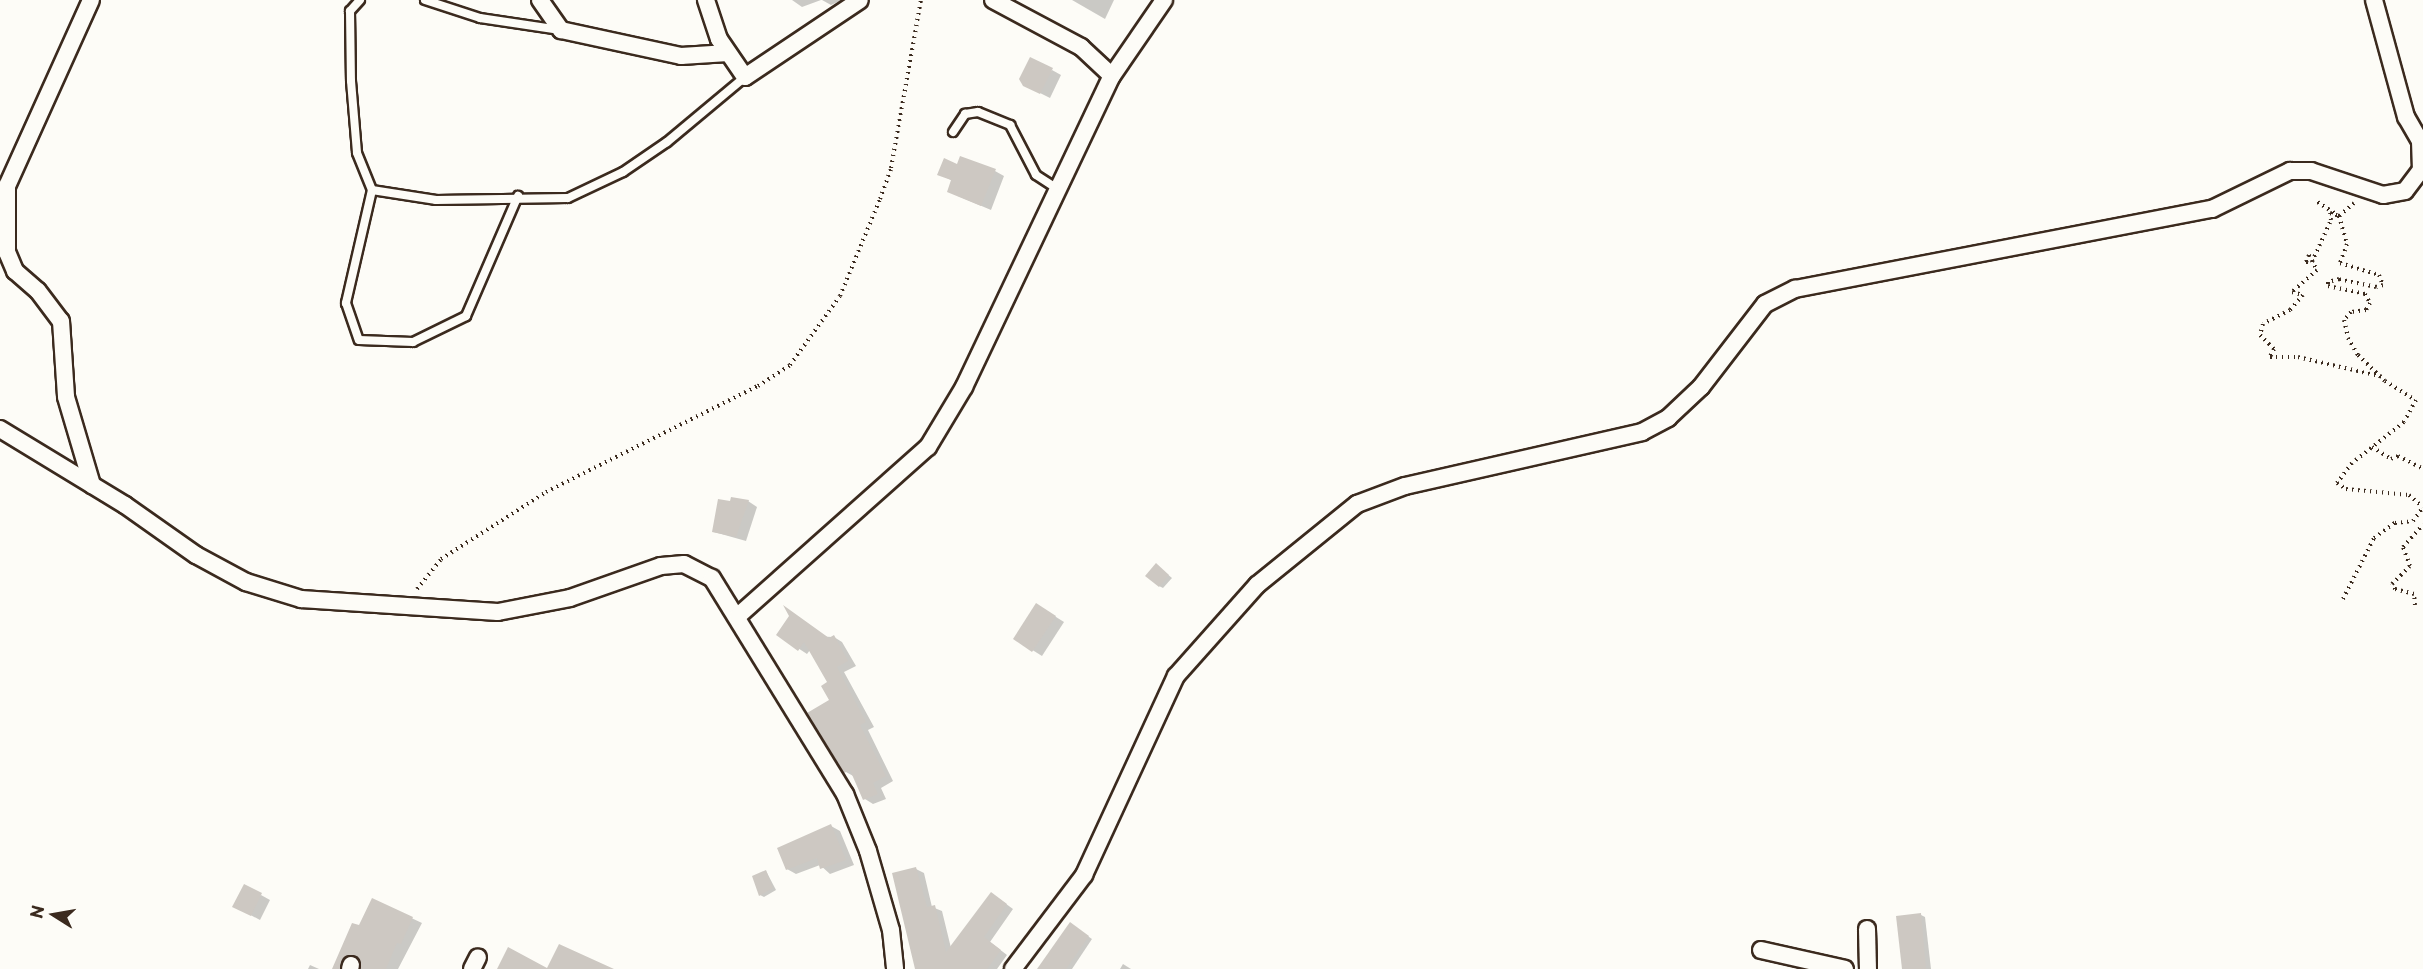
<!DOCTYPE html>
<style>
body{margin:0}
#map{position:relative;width:2423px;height:969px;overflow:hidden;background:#fdfcf7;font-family:"Playpen Sans",sans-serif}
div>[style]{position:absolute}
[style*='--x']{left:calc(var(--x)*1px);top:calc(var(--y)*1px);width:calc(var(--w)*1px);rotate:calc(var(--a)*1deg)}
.shadow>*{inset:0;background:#0003}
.building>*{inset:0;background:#cdc8c2}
.path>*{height:4px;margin-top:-2px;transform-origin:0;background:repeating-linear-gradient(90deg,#3b2a1e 0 1.5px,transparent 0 6px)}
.roads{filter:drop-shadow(2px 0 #3b2a1e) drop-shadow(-2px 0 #3b2a1e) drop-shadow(0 2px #3b2a1e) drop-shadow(0 -2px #3b2a1e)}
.lane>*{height:8px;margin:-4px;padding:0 4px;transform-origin:4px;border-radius:4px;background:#fdfcf7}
.street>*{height:16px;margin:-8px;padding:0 8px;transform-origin:8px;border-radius:8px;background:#fdfcf7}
span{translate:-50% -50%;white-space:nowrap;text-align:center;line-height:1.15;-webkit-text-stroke:4.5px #fdfcf7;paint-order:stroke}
.north{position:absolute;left:24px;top:885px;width:60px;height:60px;-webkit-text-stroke:4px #fdfcf7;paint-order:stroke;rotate:281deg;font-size:16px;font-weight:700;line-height:24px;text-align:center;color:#3b2a1e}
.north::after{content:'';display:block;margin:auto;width:21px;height:27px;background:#3b2a1e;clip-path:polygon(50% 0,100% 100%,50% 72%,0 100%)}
</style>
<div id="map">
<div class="shadow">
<div style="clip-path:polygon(792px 0,821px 0,802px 7px)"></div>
<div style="clip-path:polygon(822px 0,842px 0,831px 5px)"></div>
<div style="clip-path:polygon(1072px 0,1114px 0,1105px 19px)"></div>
<div style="clip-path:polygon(1052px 70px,1061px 75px,1050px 98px,1034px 90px)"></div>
<div style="clip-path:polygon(958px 165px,995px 171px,1004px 176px,991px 210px,958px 196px,953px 181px,939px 174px)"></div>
<div style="clip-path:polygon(748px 501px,757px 507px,746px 541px,714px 532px,731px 503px)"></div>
<div style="clip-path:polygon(1160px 568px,1172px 578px,1163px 588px,1159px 586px)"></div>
<div style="clip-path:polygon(1037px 605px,1064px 622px,1042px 656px,1015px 639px)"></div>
<div style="clip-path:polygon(778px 635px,834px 637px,842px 642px,856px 666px,844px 672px,874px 727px,868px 730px,893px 781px,881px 788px,886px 799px,873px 804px,865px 799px,855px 777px,846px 772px,829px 683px,810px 650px,807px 654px)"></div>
<div style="clip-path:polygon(831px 826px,840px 831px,854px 865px,830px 874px,820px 865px,796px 874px,787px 869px)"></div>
<div style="clip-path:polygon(916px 869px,924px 873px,932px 907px,942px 911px,951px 948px,998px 898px,1013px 909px,990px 942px,1007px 955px,997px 969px,917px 969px)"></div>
<div style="clip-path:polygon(766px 871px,776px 890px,764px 897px,760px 895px)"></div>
<div style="clip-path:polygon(261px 895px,270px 900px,260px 920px,243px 911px)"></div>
<div style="clip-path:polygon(373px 900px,422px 923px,398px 969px,382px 969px,341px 952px,360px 927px)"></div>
<div style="clip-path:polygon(1921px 915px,1925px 917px,1931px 969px,1903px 969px)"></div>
<div style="clip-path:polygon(1070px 924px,1092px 939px,1072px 969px,1040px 969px)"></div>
<div style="clip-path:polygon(1123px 964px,1131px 969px,1120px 969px)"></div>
<div style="clip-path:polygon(310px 965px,319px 969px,308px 969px)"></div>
</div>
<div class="building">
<div style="clip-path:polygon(1030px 57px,1053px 68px,1040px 94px,1023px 86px,1019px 79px)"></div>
<div style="clip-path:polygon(960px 156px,996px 169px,981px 206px,947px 192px,951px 180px,937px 175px,944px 158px,957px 164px)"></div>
<div style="clip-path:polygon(731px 497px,749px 500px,736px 537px,712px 532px,718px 499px,730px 501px)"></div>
<div style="clip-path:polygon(1156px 563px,1169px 575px,1159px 587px,1145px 576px)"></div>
<div style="clip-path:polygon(1036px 603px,1056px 616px,1032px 652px,1013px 639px)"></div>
<div style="clip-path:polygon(783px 605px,829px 638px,834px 635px,848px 661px,837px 667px,866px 722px,860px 725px,886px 776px,873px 783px,878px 794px,863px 800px,850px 770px,844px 773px,807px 713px,829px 700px,821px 686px,827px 682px,804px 642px,798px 651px,776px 635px,789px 616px)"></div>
<div style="clip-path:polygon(831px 824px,846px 860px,820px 869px,817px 858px,786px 870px,777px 848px)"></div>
<div style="clip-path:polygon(916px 867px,927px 907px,935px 905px,946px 952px,991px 892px,1007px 904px,984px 937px,1001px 950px,987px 969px,915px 969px,892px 873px)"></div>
<div style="clip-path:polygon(766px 870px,773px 888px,759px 896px,752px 876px)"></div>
<div style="clip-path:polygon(244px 884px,262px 893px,251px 916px,232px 907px)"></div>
<div style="clip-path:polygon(372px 898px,413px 917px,401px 944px,397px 943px,386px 969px,361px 969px,361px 962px,353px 955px,343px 958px,340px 969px,332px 969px,352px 923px,359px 925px)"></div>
<div style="clip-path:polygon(1921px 913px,1926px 969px,1902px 969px,1896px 916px)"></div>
<div style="clip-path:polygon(1070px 922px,1089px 936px,1066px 969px,1037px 969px)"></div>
<div style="clip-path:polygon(559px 944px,614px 969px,497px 969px,508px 947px,547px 968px)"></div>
</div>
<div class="path">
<div style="--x:2354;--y:203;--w:20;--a:139"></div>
<div style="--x:2339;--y:216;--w:29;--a:74"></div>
<div style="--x:2347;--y:244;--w:20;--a:110"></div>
<div style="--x:2340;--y:263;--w:41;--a:17.1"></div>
<div style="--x:2379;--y:275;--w:11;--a:68"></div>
<div style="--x:2383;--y:285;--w:7;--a:164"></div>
<div style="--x:2376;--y:287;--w:38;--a:-168"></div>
<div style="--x:2339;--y:279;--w:11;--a:165"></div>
<div style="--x:2328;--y:282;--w:4;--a:90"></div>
<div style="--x:2328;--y:286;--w:38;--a:12"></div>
<div style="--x:2365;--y:294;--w:10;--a:61"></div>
<div style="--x:2370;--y:303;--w:8;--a:120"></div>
<div style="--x:2366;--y:310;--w:15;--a:172"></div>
<div style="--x:2351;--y:312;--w:11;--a:131"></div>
<div style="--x:2344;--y:320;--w:18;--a:77"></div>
<div style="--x:2348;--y:338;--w:20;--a:60"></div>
<div style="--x:2358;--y:355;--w:37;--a:44"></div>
<div style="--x:2385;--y:381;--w:36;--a:32"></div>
<div style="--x:2416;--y:400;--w:25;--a:119"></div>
<div style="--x:2404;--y:422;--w:66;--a:141.7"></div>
<div style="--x:2352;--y:463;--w:25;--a:127"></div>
<div style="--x:2337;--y:483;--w:11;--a:34"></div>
<div style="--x:2346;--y:489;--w:63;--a:5.4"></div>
<div style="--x:2409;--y:495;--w:18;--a:41"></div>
<div style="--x:2309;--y:255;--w:17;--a:62"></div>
<div style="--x:2317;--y:270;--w:33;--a:139"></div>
<div style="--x:2292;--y:292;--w:11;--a:15"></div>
<div style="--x:2303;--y:295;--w:20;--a:131"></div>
<div style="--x:2290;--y:310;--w:30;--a:153"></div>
<div style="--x:2263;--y:324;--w:11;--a:105"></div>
<div style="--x:2260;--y:335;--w:20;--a:45"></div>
<div style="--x:2274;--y:349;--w:9;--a:117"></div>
<div style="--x:2270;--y:357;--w:28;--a:0"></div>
<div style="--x:2298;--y:357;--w:87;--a:13.2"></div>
<div style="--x:2309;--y:255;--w:8;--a:113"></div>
<div style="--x:2306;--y:262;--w:6;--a:0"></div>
<div style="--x:2312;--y:262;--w:46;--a:-65.7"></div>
<div style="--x:2331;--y:220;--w:7;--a:-98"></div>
<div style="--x:2330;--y:213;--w:9;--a:18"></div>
<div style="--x:2339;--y:216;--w:27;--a:-147"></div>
<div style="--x:2372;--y:447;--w:22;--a:32"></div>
<div style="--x:2391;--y:459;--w:8;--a:-23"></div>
<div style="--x:2398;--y:456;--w:28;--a:27"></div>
<div style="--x:417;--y:589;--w:38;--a:-51"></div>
<div style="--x:441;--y:559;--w:125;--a:-32.5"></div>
<div style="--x:546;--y:492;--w:237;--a:-26.6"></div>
<div style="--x:758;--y:386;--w:38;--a:-33"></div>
<div style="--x:790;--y:365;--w:85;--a:-54.1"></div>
<div style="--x:840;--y:296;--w:105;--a:-67.6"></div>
<div style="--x:880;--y:199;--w:33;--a:-70"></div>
<div style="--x:891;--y:168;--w:171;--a:-79.9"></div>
<div style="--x:2343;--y:599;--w:68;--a:-63.1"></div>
<div style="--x:2374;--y:538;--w:26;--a:-36"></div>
<div style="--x:2395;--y:523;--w:18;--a:-6"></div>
<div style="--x:2413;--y:521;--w:17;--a:-54"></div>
<div style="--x:2415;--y:605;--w:11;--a:-95"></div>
<div style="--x:2414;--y:594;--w:20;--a:-165"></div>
<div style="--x:2395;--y:589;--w:6;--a:-121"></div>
<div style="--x:2392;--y:584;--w:25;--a:-45"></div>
<div style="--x:2410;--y:566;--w:20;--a:-110"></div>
<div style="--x:2403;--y:547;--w:30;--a:-48"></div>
</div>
<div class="roads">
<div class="lane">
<div style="--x:360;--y:0;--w:15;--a:132"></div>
<div style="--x:350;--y:11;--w:70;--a:89.2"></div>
<div style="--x:351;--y:81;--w:72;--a:85.2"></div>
<div style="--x:357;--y:153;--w:40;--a:68"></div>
<div style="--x:372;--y:190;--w:65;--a:8.9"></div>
<div style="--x:436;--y:200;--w:132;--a:-0.9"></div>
<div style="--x:568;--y:198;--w:61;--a:-25.3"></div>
<div style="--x:623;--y:172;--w:53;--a:-34.3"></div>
<div style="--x:667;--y:142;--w:102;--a:-39.8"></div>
<div style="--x:425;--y:0;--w:58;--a:18.1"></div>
<div style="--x:480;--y:18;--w:81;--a:8.5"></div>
<div style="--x:953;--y:132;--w:22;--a:-56"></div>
<div style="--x:965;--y:114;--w:13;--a:-9"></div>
<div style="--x:978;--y:112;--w:35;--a:22"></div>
<div style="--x:1010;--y:125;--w:56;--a:62.5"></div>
<div style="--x:1036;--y:175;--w:27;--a:33"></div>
<div style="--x:372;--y:190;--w:116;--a:103"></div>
<div style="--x:346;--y:303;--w:39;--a:71"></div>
<div style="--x:359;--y:340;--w:54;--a:2.1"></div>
<div style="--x:413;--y:342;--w:59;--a:-26.1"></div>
<div style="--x:466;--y:316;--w:131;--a:-66.6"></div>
</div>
<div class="street">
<div style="--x:91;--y:0;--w:204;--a:114.3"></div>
<div style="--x:7;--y:186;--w:66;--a:90"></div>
<div style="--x:7;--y:252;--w:21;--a:67"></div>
<div style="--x:15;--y:271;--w:30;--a:41"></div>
<div style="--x:38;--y:291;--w:38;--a:53"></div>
<div style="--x:61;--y:321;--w:76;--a:86.2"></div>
<div style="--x:66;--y:397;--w:92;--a:73.5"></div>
<div style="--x:540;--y:0;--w:37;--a:55"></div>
<div style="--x:561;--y:30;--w:123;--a:12.2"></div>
<div style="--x:681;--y:56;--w:47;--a:-3.7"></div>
<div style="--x:706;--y:0;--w:41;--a:71.6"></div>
<div style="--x:719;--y:39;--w:46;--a:55.6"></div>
<div style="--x:745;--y:77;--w:138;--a:-33.8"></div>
<div style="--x:993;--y:0;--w:100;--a:28.1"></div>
<div style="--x:1081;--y:47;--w:42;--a:43.1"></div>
<div style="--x:0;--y:429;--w:146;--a:31.3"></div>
<div style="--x:125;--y:505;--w:87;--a:35.2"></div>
<div style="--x:196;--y:555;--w:57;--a:28.4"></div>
<div style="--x:246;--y:582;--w:58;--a:17.2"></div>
<div style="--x:301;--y:599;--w:197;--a:3.8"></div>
<div style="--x:498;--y:612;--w:73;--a:-11"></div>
<div style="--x:570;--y:598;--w:96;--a:-19.4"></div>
<div style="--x:661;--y:566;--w:23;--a:-5"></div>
<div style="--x:684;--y:564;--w:31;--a:27"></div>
<div style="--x:712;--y:578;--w:254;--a:58.4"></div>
<div style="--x:845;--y:794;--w:61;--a:68"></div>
<div style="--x:868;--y:851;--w:82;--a:73.8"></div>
<div style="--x:891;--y:930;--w:39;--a:84"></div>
<div style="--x:738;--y:616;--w:254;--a:-41.7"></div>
<div style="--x:928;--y:447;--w:70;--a:-59"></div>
<div style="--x:964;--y:387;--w:344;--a:-64.6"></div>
<div style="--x:1112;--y:76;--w:92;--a:-55.6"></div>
<div style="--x:1867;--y:929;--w:40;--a:88.6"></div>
<div style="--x:1761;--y:950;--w:86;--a:12.7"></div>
<div style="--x:350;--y:969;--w:4;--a:-76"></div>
<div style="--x:472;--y:969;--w:13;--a:-63"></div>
<div style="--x:1013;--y:969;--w:118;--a:-52.9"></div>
<div style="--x:1084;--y:875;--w:219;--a:-65.2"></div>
<div style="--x:1176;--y:676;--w:122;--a:-48.3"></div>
<div style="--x:1257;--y:585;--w:129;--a:-39"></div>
<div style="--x:1357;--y:504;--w:51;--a:-20.6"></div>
<div style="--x:1405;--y:486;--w:243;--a:-12.8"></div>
<div style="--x:1642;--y:432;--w:30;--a:-28"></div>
<div style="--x:1668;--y:418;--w:45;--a:-43.2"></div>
<div style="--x:1701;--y:387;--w:105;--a:-52.4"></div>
<div style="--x:1765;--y:304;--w:34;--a:-27"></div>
<div style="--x:1795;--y:289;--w:425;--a:-10.9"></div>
<div style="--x:2212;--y:209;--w:87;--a:-26"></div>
<div style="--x:2290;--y:171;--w:21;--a:0"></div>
<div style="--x:2311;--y:171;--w:76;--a:18.4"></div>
<div style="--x:2383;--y:195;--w:22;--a:-10"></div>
<div style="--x:2405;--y:191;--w:26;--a:-53"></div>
<div style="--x:2421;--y:170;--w:29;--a:-92"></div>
<div style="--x:2420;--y:141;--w:28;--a:-120"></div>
<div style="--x:2406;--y:117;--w:121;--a:-105.3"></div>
</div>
</div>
<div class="north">N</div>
</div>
